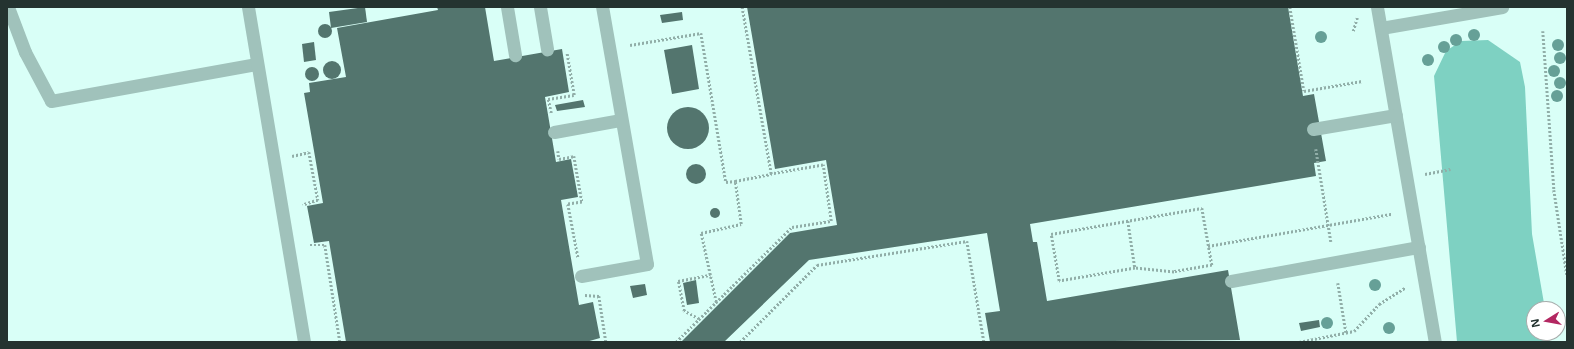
<!DOCTYPE html>
<style>
body{margin:0}
#map{position:relative;width:1574px;height:349px;overflow:hidden;background:#d9fff7;font-family:"Open Sans",sans-serif}
div>[style]{position:absolute}
[style*='--x']{left:calc(var(--x)*1px);top:calc(var(--y)*1px);width:calc(var(--w)*1px);rotate:calc(var(--a)*1deg)}
.water>*{inset:0;background:#7ed1c2}
.building>*{inset:0;background:#53756e}
.round{border-radius:50%}
.path>*{height:2.5px;margin-top:-1.25px;transform-origin:0;background:repeating-linear-gradient(90deg,#91aea8 0 2px,transparent 0 4px)}
.lane>*{height:13px;margin:-6.5px;padding:0 6.5px;transform-origin:6.5px;border-radius:6.5px;background:#a0c2bb}
.trees>*{width:12px;height:12px;margin:-6px;border-radius:50%;background:#66a097}
span{translate:-50% -50%;white-space:nowrap;text-align:center;line-height:1.15;-webkit-text-stroke:4px #fff;paint-order:stroke}
.frame{position:absolute;inset:0;border:8px solid #243330;pointer-events:none}
.north{position:absolute;left:1526px;top:301px;width:40px;height:40px;box-sizing:border-box;background:#fff;border:1px solid #a7adac;border-radius:50%;rotate:259deg;font-size:11px;font-weight:700;line-height:16px;text-align:center;color:#243330}
.north::after{content:'';display:block;margin:auto;width:14px;height:18px;background:#b32761;clip-path:polygon(50% 0,100% 100%,50% 72%,0 100%)}
</style>
<div id="map">
<div class="water">
<div style="clip-path:polygon(1488px 40px,1520px 62px,1525px 87px,1532px 234px,1545px 309px,1534px 309px,1534px 333px,1549px 333px,1550px 342px,1457px 342px,1434px 76px,1446px 51px,1461px 41px)"></div>
</div>
<div class="building">
<div style="clip-path:polygon(365px 7px,367px 22px,331px 28px,329px 12px)"></div>
<div style="clip-path:polygon(437px 7px,485px 7px,494px 61px,562px 49px,569px 92px,545px 97px,556px 162px,571px 159px,578px 197px,561px 200px,579px 305px,593px 302px,600px 338px,586px 342px,346px 342px,329px 241px,314px 243px,307px 206px,323px 203px,304px 93px,310px 92px,309px 83px,346px 77px,337px 28px,438px 10px)"></div>
<div style="clip-path:polygon(747px 7px,1288px 7px,1303px 96px,1314px 94px,1326px 161px,1314px 163px,1316px 176px,1030px 224px,1033px 242px,1037px 242px,1047px 301px,1228px 270px,1240px 340px,990px 342px,985px 313px,1000px 311px,987px 233px,809px 260px,724px 342px,681px 342px,790px 233px,837px 225px,826px 160px,775px 169px)"></div>
<div style="clip-path:polygon(682px 12px,683px 20px,662px 23px,660px 15px)"></div>
<div class="round" style="left:318px;top:24px;width:14px;height:14px"></div>
<div style="clip-path:polygon(314px 42px,316px 60px,304px 62px,302px 44px)"></div>
<div style="clip-path:polygon(692px 45px,699px 89px,672px 94px,664px 50px)"></div>
<div class="round" style="left:323px;top:61px;width:18px;height:18px"></div>
<div class="round" style="left:305px;top:67px;width:14px;height:14px"></div>
<div style="clip-path:polygon(583px 100px,585px 107px,557px 111px,555px 105px)"></div>
<div class="round" style="left:667px;top:107px;width:42px;height:42px"></div>
<div class="round" style="left:686px;top:164px;width:20px;height:20px"></div>
<div class="round" style="left:710px;top:208px;width:10px;height:10px"></div>
<div style="clip-path:polygon(696px 280px,699px 303px,687px 305px,683px 283px)"></div>
<div style="clip-path:polygon(645px 284px,647px 295px,633px 298px,630px 286px)"></div>
<div style="clip-path:polygon(1319px 320px,1320px 327px,1301px 331px,1299px 323px)"></div>
</div>
<div class="path">
<div style="--x:1290;--y:7;--w:85;--a:80.5"></div>
<div style="--x:1304;--y:91;--w:59;--a:-9.8"></div>
<div style="--x:1353;--y:31;--w:14;--a:-73"></div>
<div style="--x:1543;--y:31;--w:159;--a:86"></div>
<div style="--x:1554;--y:190;--w:86;--a:81.3"></div>
<div style="--x:630;--y:45;--w:72;--a:-9.6"></div>
<div style="--x:701;--y:33;--w:151;--a:80.5"></div>
<div style="--x:726;--y:182;--w:9;--a:-6"></div>
<div style="--x:551;--y:113;--w:14;--a:-102"></div>
<div style="--x:548;--y:99;--w:26;--a:-9"></div>
<div style="--x:574;--y:95;--w:42;--a:-99.7"></div>
<div style="--x:1316;--y:149;--w:94;--a:80.8"></div>
<div style="--x:558;--y:151;--w:8;--a:83"></div>
<div style="--x:559;--y:159;--w:15;--a:-11"></div>
<div style="--x:574;--y:156;--w:47;--a:80.1"></div>
<div style="--x:582;--y:202;--w:14;--a:172"></div>
<div style="--x:568;--y:204;--w:54;--a:79.3"></div>
<div style="--x:292;--y:156;--w:17;--a:-13"></div>
<div style="--x:309;--y:152;--w:49;--a:79.4"></div>
<div style="--x:318;--y:200;--w:16;--a:162"></div>
<div style="--x:1425;--y:174;--w:26;--a:-11"></div>
<div style="--x:1202;--y:208;--w:58;--a:80"></div>
<div style="--x:1212;--y:265;--w:39;--a:170"></div>
<div style="--x:1174;--y:272;--w:39;--a:-174"></div>
<div style="--x:1135;--y:268;--w:77;--a:170.3"></div>
<div style="--x:1059;--y:281;--w:48;--a:-99.7"></div>
<div style="--x:1051;--y:234;--w:153;--a:-9.8"></div>
<div style="--x:1128;--y:221;--w:48;--a:81.5"></div>
<div style="--x:310;--y:245;--w:15;--a:0"></div>
<div style="--x:325;--y:245;--w:98;--a:81.2"></div>
<div style="--x:1208;--y:246;--w:187;--a:-9.9"></div>
<div style="--x:1338;--y:283;--w:50;--a:80.7"></div>
<div style="--x:585;--y:295;--w:14;--a:4"></div>
<div style="--x:599;--y:296;--w:47;--a:81.3"></div>
<div style="--x:716;--y:302;--w:71;--a:-102.3"></div>
<div style="--x:701;--y:233;--w:41;--a:-12.7"></div>
<div style="--x:741;--y:224;--w:43;--a:-97.9"></div>
<div style="--x:735;--y:181;--w:37;--a:-11"></div>
<div style="--x:699;--y:319;--w:17;--a:-152"></div>
<div style="--x:684;--y:311;--w:31;--a:-101"></div>
<div style="--x:678;--y:281;--w:33;--a:-11"></div>
<div style="--x:676;--y:342;--w:163;--a:-44.8"></div>
<div style="--x:792;--y:227;--w:39;--a:-9"></div>
<div style="--x:831;--y:221;--w:57;--a:-98.1"></div>
<div style="--x:823;--y:165;--w:53;--a:170.2"></div>
<div style="--x:771;--y:174;--w:169;--a:-99.9"></div>
<div style="--x:740;--y:342;--w:109;--a:-45"></div>
<div style="--x:817;--y:265;--w:152;--a:-9.1"></div>
<div style="--x:967;--y:241;--w:102;--a:80.4"></div>
<div style="--x:1299;--y:342;--w:56;--a:-11.3"></div>
<div style="--x:1354;--y:331;--w:37;--a:-47"></div>
<div style="--x:1379;--y:304;--w:31;--a:-32"></div>
</div>
<div class="lane">
<div style="--x:8;--y:7;--w:48;--a:69.3"></div>
<div style="--x:25;--y:52;--w:55;--a:62"></div>
<div style="--x:51;--y:101;--w:209;--a:-10.2"></div>
<div style="--x:248;--y:7;--w:340;--a:80.5"></div>
<div style="--x:507;--y:7;--w:49;--a:80.5"></div>
<div style="--x:540;--y:7;--w:43;--a:80.5"></div>
<div style="--x:1377;--y:7;--w:340;--a:80.2"></div>
<div style="--x:1381;--y:28;--w:123;--a:-9.8"></div>
<div style="--x:1313;--y:129;--w:84;--a:-9.6"></div>
<div style="--x:554;--y:132;--w:68;--a:-10.2"></div>
<div style="--x:581;--y:276;--w:67;--a:-10.3"></div>
<div style="--x:647;--y:264;--w:261;--a:-99.9"></div>
<div style="--x:1231;--y:281;--w:191;--a:-10.3"></div>
</div>
<div class="trees">
<div style="left:1474px;top:35px"></div>
<div style="left:1321px;top:37px"></div>
<div style="left:1456px;top:40px"></div>
<div style="left:1558px;top:45px"></div>
<div style="left:1444px;top:47px"></div>
<div style="left:1560px;top:58px"></div>
<div style="left:1428px;top:60px"></div>
<div style="left:1554px;top:71px"></div>
<div style="left:1560px;top:83px"></div>
<div style="left:1557px;top:96px"></div>
<div style="left:1375px;top:285px"></div>
<div style="left:1327px;top:323px"></div>
<div style="left:1389px;top:328px"></div>
</div>
<div class="frame"></div>
<div class="north">N</div>
</div>
